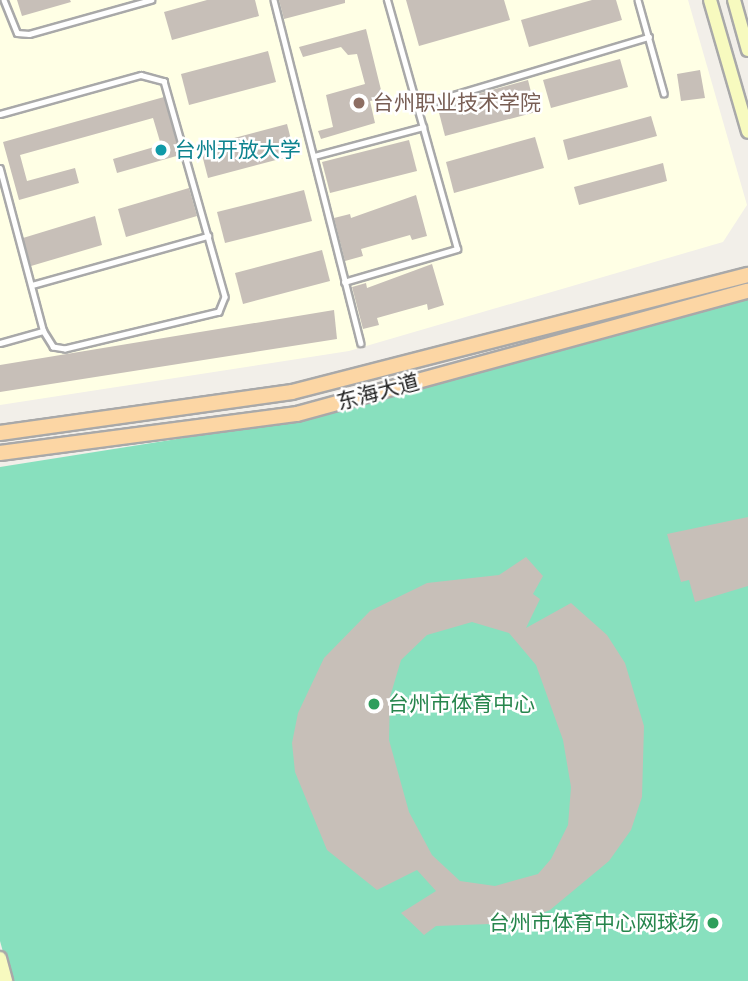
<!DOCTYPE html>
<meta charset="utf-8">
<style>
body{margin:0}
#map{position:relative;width:748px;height:981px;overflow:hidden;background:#f2efe9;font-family:Helvetica,"Noto Sans SC",sans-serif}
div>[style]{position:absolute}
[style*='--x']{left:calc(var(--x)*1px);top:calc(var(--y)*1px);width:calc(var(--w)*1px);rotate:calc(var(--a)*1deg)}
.education>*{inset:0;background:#ffffe5}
.pitch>*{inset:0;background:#88e0be}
.building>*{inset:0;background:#c7bfb8}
.roads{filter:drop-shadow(2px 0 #a9a9a9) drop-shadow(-2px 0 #a9a9a9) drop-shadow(0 2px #a9a9a9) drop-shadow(0 -2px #a9a9a9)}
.service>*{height:4.5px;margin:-2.25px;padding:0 2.25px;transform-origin:2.25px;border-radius:2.25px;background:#fff}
.secondary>*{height:12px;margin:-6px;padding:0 6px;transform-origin:6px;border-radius:6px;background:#f7fabf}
.primary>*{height:14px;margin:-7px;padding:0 7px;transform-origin:7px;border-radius:7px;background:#fcd6a4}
.dots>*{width:19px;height:19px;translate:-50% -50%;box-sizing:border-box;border:4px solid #fff;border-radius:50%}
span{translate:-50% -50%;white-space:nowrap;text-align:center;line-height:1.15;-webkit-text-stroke:5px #fff;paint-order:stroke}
.education-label{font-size:21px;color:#785e54}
.left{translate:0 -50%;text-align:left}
.culture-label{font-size:21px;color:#0d838f}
.street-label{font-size:21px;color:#222}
.leisure-label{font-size:21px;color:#27864d}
.right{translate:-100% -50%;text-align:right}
</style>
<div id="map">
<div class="education">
<div style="clip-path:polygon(0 0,688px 0,747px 205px,723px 242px,349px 351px,0 405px)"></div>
</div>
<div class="pitch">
<div style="clip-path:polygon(748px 297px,748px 981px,11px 981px,0 941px,0 467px,323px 416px)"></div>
</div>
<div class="building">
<div style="clip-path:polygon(17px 0,70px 0,71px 2px,22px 16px)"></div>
<div style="clip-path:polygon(207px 0,255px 0,259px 16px,172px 40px,164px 12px)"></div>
<div style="clip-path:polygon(279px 0,345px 0,345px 3px,284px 19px)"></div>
<div style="clip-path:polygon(406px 0,504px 0,510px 20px,419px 46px)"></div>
<div style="clip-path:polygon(592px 0,616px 0,622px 20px,529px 47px,521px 20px)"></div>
<div style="clip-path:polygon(366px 29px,383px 98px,370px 101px,375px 123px,321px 139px,318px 131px,333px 127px,326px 95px,365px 84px,357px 54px,348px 55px,341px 47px,303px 57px,299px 47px)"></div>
<div style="clip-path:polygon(268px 51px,276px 82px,189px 105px,181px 74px)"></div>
<div style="clip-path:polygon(620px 59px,628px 87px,551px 108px,543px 80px)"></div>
<div style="clip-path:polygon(700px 70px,705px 98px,681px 101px,677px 74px)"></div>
<div style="clip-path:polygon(528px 80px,536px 112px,445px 136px,437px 105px)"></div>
<div style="clip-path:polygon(164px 97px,180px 155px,117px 173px,113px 159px,161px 145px,153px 118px,20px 155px,27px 181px,75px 168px,79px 183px,19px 200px,3px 142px)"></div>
<div style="clip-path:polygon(651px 116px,657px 136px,568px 160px,563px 140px)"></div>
<div style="clip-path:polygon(287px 124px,295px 155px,208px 178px,200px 147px)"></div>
<div style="clip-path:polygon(535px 137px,544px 168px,454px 193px,446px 162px)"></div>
<div style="clip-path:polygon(409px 140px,417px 171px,330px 193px,322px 162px)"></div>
<div style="clip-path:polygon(663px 163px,667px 181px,579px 205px,574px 187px)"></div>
<div style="clip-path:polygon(189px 188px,197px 216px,126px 237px,118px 209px)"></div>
<div style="clip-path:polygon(304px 190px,312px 221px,225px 243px,217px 212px)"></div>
<div style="clip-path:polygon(416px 195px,427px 236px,412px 240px,410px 235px,361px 249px,363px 256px,345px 261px,334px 218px,350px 214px,351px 218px)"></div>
<div style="clip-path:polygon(95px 216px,102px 245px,31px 266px,23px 238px)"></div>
<div style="clip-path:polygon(322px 250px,330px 281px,243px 304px,235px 273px)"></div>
<div style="clip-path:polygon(432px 264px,444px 305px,428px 310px,427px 304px,377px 318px,379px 325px,363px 329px,352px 287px,366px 283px,367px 288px)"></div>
<div style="clip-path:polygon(334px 310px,337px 339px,0 392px,0 365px)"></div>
<div style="clip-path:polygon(748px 517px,748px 586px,695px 602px,689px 580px,681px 582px,667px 534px)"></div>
<div style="clip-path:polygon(evenodd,526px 557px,543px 576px,533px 594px,540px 599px,526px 628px,571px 603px,607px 635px,625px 663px,644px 726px,642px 797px,631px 830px,609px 861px,550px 910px,517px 923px,436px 926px,424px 935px,401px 913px,436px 891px,417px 870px,377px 890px,327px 850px,295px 772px,292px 743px,298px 713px,324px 658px,370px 611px,427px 583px,499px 575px,526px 557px,472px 622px,509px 633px,536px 665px,563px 740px,571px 787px,568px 825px,551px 859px,538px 874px,495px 886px,460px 881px,432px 855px,409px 812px,389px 740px,390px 697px,401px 660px,427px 635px,472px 622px)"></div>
</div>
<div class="roads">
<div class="service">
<div style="--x:4;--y:0;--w:35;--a:68"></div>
<div style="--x:17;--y:33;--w:12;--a:5"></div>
<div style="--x:29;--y:34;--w:127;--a:-15.6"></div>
<div style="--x:274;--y:0;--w:354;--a:75.8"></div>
<div style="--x:638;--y:0;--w:97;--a:74.4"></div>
<div style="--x:417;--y:106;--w:242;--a:-16.6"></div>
<div style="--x:0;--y:114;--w:146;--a:-15.5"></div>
<div style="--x:141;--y:75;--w:24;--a:15"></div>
<div style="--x:164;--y:81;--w:224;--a:74.2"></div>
<div style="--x:225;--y:297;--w:16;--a:112"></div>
<div style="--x:219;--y:312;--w:158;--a:166.5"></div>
<div style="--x:65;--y:349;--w:12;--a:-171"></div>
<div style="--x:53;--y:347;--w:19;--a:-122"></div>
<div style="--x:43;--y:331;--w:168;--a:-104.9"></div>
<div style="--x:314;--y:156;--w:113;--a:-14.9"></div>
<div style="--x:344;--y:282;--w:118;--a:-16.3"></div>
<div style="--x:457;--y:249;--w:259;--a:-105.7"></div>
<div style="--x:32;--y:285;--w:183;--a:-15.6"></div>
<div style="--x:0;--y:343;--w:45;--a:-15.6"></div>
</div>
<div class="secondary">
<div style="--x:710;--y:0;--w:137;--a:73.9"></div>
<div style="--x:734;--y:0;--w:52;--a:74.4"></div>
<div style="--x:0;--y:958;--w:24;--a:75"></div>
</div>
<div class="primary">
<div style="--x:0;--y:433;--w:295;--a:-8"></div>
<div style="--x:292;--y:392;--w:471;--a:-14.4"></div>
<div style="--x:0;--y:453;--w:300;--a:-7.5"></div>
<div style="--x:297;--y:414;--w:467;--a:-15.3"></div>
</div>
</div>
<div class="dots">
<div style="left:359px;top:103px;background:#8d6e63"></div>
<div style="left:161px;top:150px;background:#0f9aa8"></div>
<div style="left:374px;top:704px;background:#2e9e5b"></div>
<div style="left:713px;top:923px;background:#2e9e5b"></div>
</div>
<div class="education-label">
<span class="left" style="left:373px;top:103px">台州职业技术学院</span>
</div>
<div class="culture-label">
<span class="left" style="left:175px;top:150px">台州开放大学</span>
</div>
<div class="street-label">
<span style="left:378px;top:392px;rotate:-15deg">东海大道</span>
</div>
<div class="leisure-label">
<span class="left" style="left:388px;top:704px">台州市体育中心</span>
<span class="right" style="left:699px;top:923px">台州市体育中心网球场</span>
</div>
</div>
